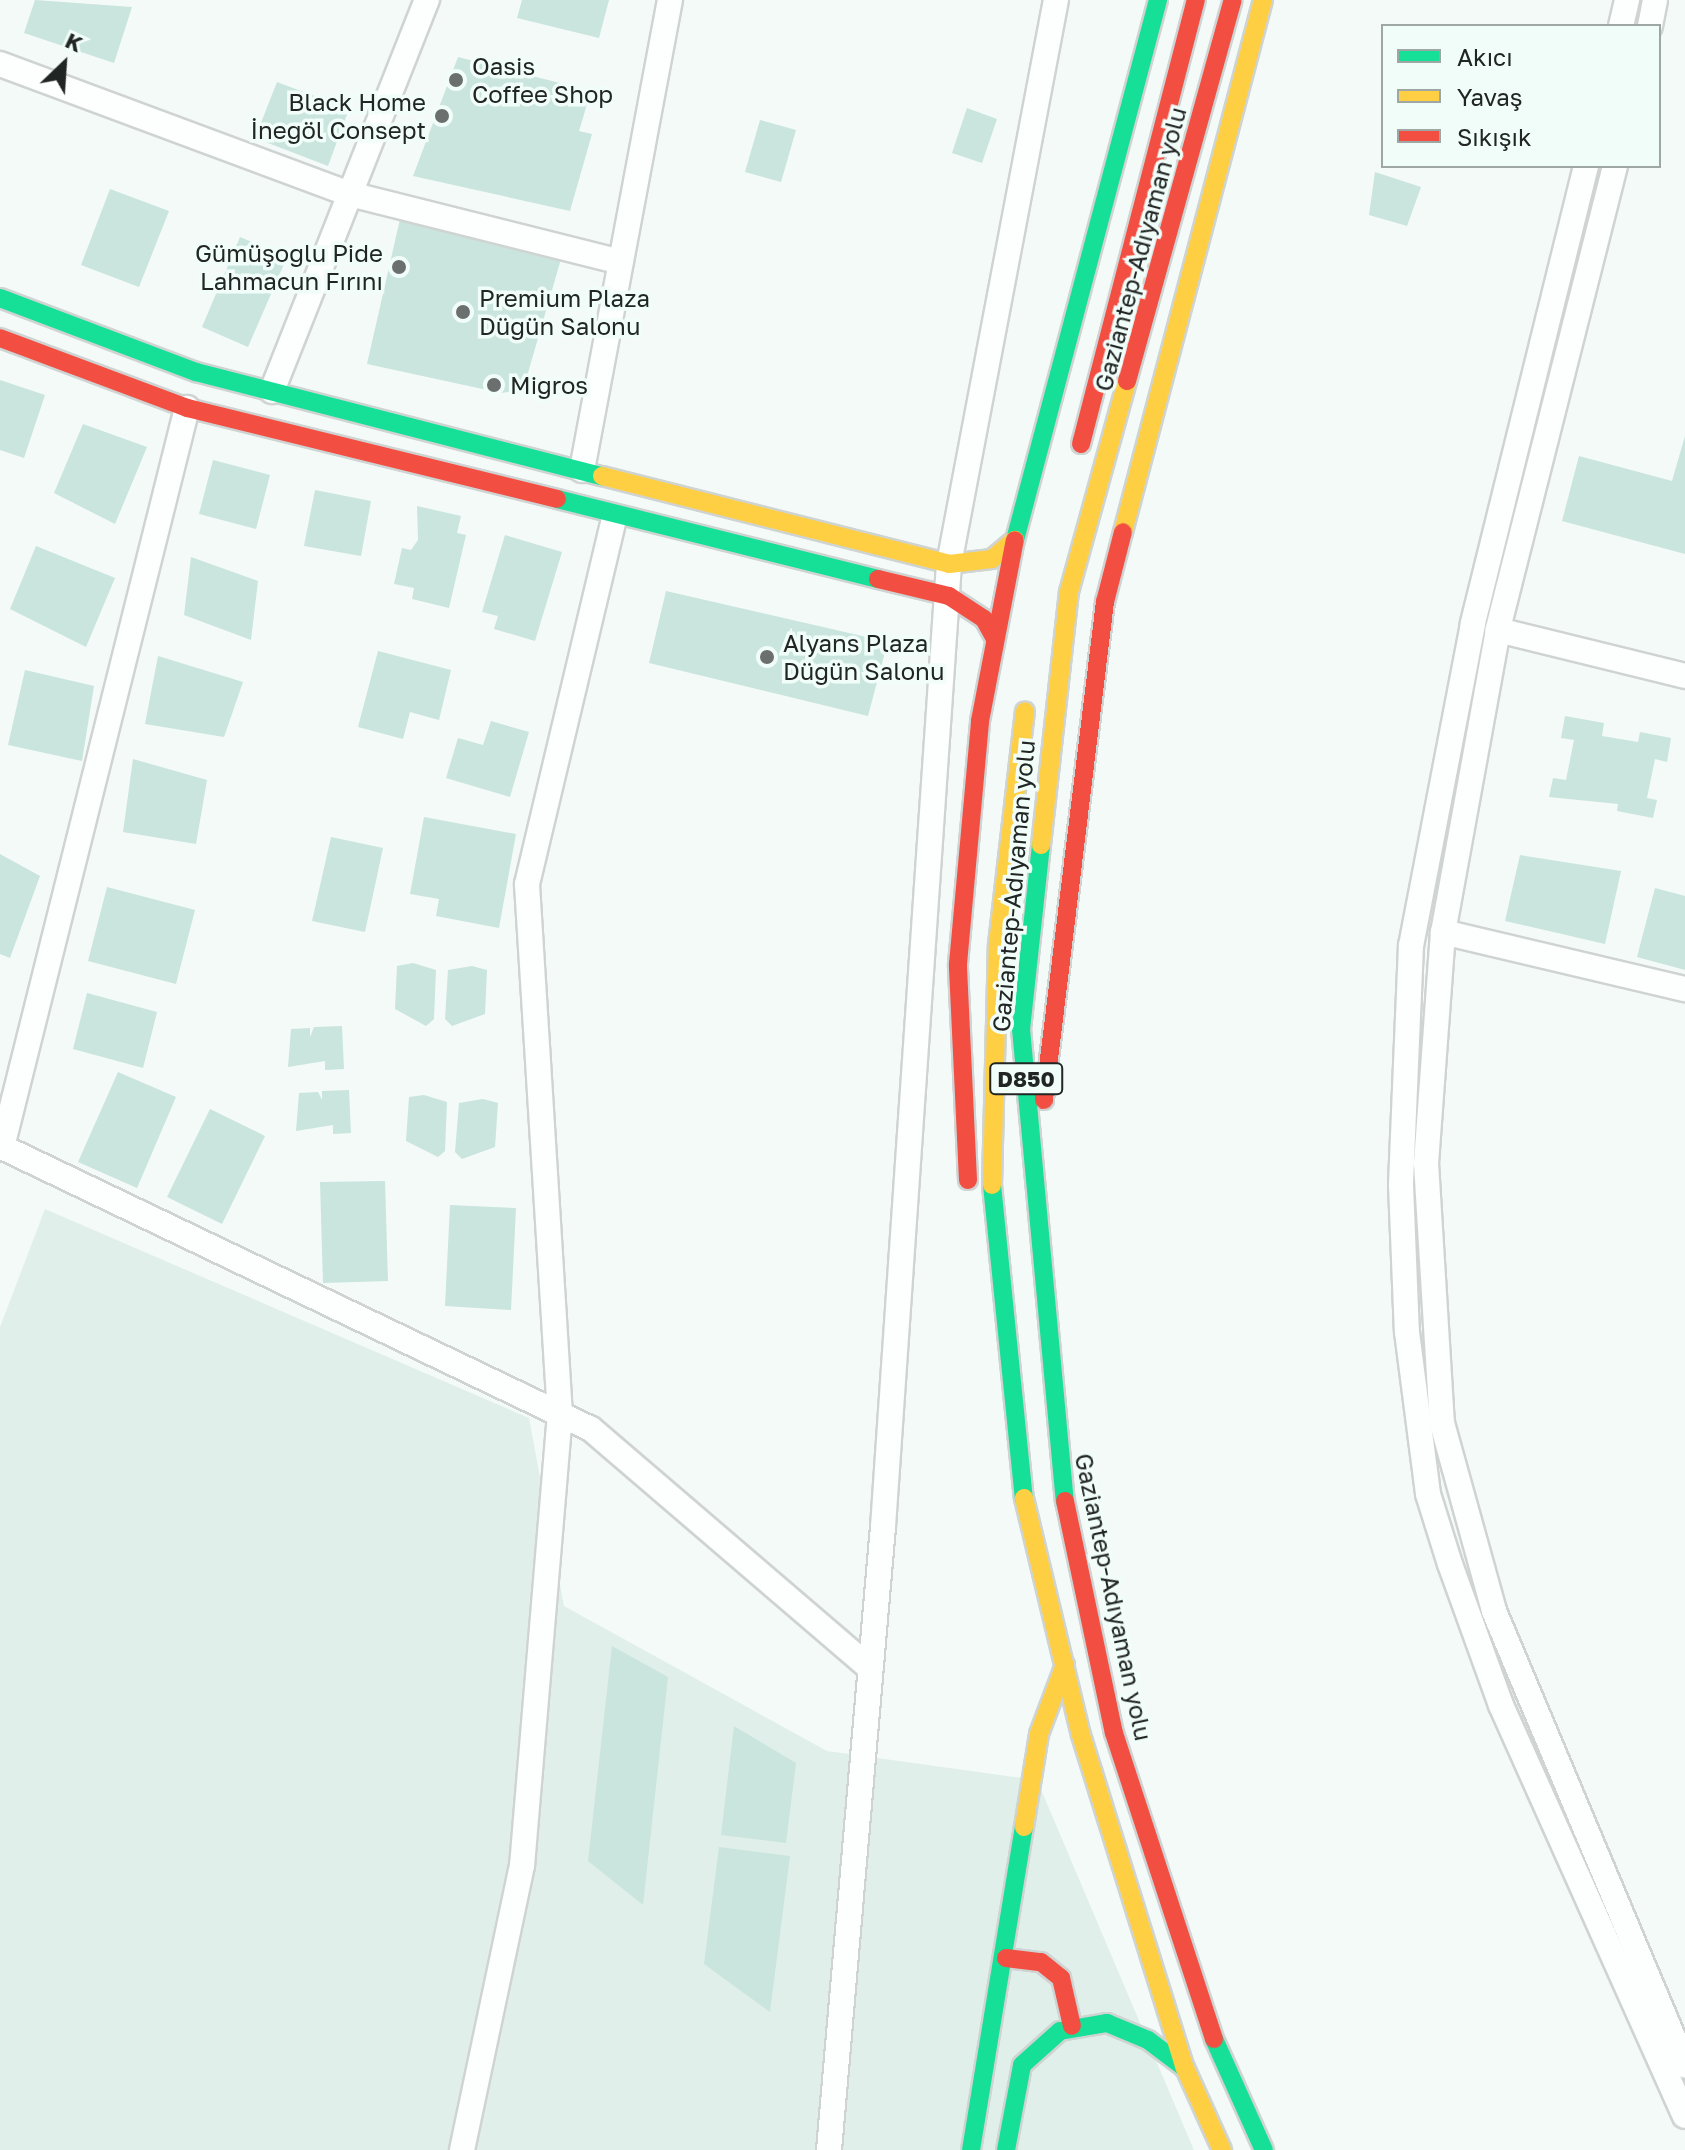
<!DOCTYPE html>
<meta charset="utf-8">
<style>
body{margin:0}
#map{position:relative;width:1685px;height:2150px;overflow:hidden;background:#f4faf8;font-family:"Golos Text",sans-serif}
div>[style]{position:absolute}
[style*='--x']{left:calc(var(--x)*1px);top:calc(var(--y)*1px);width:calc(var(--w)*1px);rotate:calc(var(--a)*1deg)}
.built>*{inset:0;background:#e1efea}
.building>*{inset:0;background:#c9e5dd}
.roads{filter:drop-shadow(2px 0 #cfd4d3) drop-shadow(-2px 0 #cfd4d3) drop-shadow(0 2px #cfd4d3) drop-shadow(0 -2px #cfd4d3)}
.street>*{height:24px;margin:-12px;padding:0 12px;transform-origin:12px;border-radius:12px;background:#fdfefe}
.fast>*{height:18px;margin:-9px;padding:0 9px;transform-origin:9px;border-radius:9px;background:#16e098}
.slow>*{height:18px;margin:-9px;padding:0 9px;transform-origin:9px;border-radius:9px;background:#ffcf43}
.jam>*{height:18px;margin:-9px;padding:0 9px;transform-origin:9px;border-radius:9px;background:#f24e42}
.dots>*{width:22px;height:22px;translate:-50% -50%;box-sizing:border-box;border:4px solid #f1fdf9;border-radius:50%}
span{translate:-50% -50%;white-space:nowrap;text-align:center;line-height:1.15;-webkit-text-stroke:7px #f1fdf9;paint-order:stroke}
.shield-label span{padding:2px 6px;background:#f1fdf9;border:2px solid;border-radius:6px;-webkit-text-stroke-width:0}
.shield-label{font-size:22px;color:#212523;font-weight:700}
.poi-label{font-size:24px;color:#212523}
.left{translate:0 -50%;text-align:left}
.right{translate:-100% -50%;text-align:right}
.street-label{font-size:24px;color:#212523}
.legend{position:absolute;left:1381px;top:24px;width:280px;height:144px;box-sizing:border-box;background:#f1fdf9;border:2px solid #9ea7a3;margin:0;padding:10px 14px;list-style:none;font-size:24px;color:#212523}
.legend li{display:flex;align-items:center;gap:16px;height:40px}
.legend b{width:40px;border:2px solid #9ea7a3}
.north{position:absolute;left:24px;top:24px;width:80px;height:80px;-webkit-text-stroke:6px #f1fdf9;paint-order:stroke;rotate:25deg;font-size:22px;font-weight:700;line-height:32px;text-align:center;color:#212523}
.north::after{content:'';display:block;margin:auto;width:28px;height:36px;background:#212523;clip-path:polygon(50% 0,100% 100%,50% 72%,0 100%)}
</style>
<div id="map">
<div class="built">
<div style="clip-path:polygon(45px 1209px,529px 1418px,564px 1606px,827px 1751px,1037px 1780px,1194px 2150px,0 2150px,0 1327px)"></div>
</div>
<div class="building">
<div style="clip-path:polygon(35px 0,132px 7px,114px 63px,24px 33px)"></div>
<div style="clip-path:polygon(522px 0,609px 0,599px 38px,517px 18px)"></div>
<div style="clip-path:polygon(458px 57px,591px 91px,579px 131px,592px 134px,570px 211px,413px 176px)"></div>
<div style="clip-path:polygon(277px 82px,349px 109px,328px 166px,255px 138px)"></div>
<div style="clip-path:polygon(967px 108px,997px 119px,982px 163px,952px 153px)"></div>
<div style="clip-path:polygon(760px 120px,796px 130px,781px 182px,745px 172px)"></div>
<div style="clip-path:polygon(1375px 172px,1421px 187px,1407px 226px,1369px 215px)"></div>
<div style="clip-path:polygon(110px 189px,169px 211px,139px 287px,81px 265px)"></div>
<div style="clip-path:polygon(400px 219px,561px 259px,523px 390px,501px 393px,367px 364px)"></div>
<div style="clip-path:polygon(240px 237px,287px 257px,248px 347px,202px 327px)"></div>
<div style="clip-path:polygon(0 380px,45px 395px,24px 458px,0 450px)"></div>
<div style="clip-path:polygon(83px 424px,147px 447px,115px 524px,54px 493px)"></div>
<div style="clip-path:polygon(1685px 436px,1685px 554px,1562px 521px,1579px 456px,1672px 481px)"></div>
<div style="clip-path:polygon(213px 460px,270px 475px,256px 529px,199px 514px)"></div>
<div style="clip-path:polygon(315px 490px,371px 501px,361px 556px,304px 546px)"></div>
<div style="clip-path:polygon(417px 506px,461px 516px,457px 533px,466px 535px,449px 608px,412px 599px,414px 588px,394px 584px,402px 548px,411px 550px,418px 540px)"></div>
<div style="clip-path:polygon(505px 535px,562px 552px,535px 641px,494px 629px,498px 616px,482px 612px)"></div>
<div style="clip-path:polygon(36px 546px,115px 578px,86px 647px,10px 609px)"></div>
<div style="clip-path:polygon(191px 557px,258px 581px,251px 640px,184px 615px)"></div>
<div style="clip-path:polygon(666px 591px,871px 638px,885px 652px,868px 716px,649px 663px)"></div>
<div style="clip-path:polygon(378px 651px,451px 670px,439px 720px,410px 712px,403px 739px,358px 727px)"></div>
<div style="clip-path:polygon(158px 656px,243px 682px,224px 737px,145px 724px)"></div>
<div style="clip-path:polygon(25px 670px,94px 686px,82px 761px,8px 745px)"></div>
<div style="clip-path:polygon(1565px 716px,1604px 723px,1602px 736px,1638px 742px,1640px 732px,1671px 738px,1667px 762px,1655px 759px,1647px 798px,1657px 800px,1653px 818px,1617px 811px,1618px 804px,1549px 797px,1553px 778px,1566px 780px,1574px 740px,1561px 738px)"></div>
<div style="clip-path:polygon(491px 721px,529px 732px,510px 797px,446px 778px,458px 738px,483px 745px)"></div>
<div style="clip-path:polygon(133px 759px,207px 780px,196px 844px,123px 832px)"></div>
<div style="clip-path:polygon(424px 817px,516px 834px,499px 928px,436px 916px,439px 899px,410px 894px)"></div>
<div style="clip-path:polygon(331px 837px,383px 848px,365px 932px,312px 921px)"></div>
<div style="clip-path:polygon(0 854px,40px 876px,10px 958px,0 954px)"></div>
<div style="clip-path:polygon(1520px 855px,1621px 871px,1605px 944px,1505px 921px)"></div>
<div style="clip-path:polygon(107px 887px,195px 910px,176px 984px,88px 961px)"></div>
<div style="clip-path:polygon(1655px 888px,1685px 896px,1685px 970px,1637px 957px)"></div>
<div style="clip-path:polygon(413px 963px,436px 970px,434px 1019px,426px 1026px,395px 1009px,397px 966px)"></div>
<div style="clip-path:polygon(472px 966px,487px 970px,485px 1014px,452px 1026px,445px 1019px,448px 970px)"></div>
<div style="clip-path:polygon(87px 993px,157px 1012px,143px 1068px,73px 1049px)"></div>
<div style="clip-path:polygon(342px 1026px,344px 1069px,325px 1070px,325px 1061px,288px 1067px,291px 1029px,310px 1028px,310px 1037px,314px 1027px)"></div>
<div style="clip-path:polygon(118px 1072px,176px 1097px,137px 1188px,78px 1162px)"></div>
<div style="clip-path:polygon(349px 1090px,351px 1133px,333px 1134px,333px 1125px,296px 1131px,299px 1093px,318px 1092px,322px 1100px,322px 1091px)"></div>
<div style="clip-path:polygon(424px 1095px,447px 1102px,445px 1151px,438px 1157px,406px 1141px,409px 1097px)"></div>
<div style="clip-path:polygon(483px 1099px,498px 1103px,495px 1147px,462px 1159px,455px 1152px,459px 1103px)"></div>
<div style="clip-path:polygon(210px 1109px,265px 1136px,222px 1224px,167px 1197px)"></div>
<div style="clip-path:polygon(385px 1181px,388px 1281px,323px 1283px,320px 1182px)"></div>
<div style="clip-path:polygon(450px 1205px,516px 1208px,511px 1310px,445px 1306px)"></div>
<div style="clip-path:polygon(612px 1646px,668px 1677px,643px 1905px,588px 1861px)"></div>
<div style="clip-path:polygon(734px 1726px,796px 1763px,786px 1843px,721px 1835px)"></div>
<div style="clip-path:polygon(719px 1847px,790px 1856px,770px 2012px,704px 1964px)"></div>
</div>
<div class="roads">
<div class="street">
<div style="--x:1621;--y:26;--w:27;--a:-77"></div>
<div style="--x:1650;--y:26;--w:26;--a:-79"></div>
<div style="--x:0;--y:64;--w:373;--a:20.4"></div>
<div style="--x:350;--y:194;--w:279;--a:14.1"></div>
<div style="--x:1586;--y:166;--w:472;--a:103.9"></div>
<div style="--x:1473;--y:624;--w:327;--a:100.9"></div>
<div style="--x:1411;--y:945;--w:240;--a:92.4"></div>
<div style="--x:1401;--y:1185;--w:147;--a:87.7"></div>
<div style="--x:1407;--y:1332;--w:163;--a:82.6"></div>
<div style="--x:1428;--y:1494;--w:73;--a:72.6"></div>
<div style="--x:1450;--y:1564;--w:150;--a:70.1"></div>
<div style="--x:1501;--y:1705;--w:450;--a:65.9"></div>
<div style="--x:1615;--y:166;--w:479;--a:104.2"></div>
<div style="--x:1498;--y:630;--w:307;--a:100.3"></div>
<div style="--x:1443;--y:932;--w:232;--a:94.2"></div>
<div style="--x:1426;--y:1163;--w:260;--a:86.5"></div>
<div style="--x:1442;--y:1423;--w:195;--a:74.5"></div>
<div style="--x:1494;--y:1611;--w:493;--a:67.2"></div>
<div style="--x:272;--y:391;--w:421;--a:-68.4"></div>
<div style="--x:582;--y:470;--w:478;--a:-79.4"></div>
<div style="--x:1498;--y:630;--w:193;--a:13.8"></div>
<div style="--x:1443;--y:932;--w:249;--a:13.3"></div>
<div style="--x:0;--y:1146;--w:655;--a:25.59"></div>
<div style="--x:591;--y:1429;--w:367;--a:40.6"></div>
<div style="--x:2;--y:1147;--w:762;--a:-75.95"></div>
<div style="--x:462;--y:2150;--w:290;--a:-78.1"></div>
<div style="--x:522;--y:1866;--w:453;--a:-85.2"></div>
<div style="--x:560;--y:1415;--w:532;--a:-93.56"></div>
<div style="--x:527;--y:884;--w:376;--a:-76.6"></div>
<div style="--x:829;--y:2150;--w:625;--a:-85.05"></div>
<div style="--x:883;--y:1527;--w:965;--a:-86.08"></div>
<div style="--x:949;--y:564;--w:574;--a:-79.26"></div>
</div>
<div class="fast">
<div style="--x:0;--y:298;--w:210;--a:20.7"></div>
<div style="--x:196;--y:372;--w:419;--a:14.4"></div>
<div style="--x:557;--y:499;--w:331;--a:14"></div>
<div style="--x:1015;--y:540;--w:559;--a:-75.17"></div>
<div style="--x:1041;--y:845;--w:185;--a:96.2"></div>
<div style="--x:1021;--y:1029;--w:474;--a:84.7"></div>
<div style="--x:992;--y:1185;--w:315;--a:84.2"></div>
<div style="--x:1214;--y:2039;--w:122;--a:65.8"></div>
<div style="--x:971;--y:2150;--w:327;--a:-80.7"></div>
<div style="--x:1006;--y:2150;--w:86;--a:-79.3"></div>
<div style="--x:1022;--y:2065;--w:51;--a:-41.8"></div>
<div style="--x:1060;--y:2031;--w:48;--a:-9.7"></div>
<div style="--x:1107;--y:2023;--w:44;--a:22.5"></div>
<div style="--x:1148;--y:2040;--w:46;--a:37.1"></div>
</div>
<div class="slow">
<div style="--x:602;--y:476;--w:358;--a:14.2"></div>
<div style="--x:949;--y:564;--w:43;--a:-6.6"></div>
<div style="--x:992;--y:559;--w:30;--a:-40"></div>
<div style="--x:1123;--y:532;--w:550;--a:-75.26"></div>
<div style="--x:1041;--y:845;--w:255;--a:-83.7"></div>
<div style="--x:1069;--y:592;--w:219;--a:-74.6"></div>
<div style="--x:992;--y:1185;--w:241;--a:-88.6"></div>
<div style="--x:998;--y:944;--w:234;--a:-83.4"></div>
<div style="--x:1024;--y:1498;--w:244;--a:76.5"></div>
<div style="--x:1081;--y:1735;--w:349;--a:72.7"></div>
<div style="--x:1185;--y:2068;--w:90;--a:65.7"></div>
<div style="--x:1024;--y:1827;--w:94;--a:-80.8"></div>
<div style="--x:1039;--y:1734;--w:74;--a:-69.4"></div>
</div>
<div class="jam">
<div style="--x:0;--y:338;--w:200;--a:20.5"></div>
<div style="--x:187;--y:408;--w:381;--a:13.8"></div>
<div style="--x:1127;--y:381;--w:395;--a:-74.5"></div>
<div style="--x:1081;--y:444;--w:459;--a:-75.5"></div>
<div style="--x:878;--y:579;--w:73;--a:13.5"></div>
<div style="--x:949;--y:596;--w:42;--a:33.3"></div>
<div style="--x:984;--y:619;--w:23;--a:61"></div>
<div style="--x:1044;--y:1100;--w:502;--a:-83.02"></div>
<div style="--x:1105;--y:602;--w:72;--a:-75.6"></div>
<div style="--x:968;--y:1180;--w:216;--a:-92.7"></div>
<div style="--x:958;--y:964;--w:244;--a:-84.8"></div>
<div style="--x:980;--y:721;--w:184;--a:-79.1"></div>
<div style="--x:1065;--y:1501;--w:237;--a:78.1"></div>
<div style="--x:1114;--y:1733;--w:322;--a:71.9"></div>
<div style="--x:1006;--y:1958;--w:35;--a:7"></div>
<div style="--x:1041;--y:1962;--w:26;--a:39"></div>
<div style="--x:1061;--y:1978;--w:49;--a:77.1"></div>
</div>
</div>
<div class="dots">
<div style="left:456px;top:80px;background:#6b706e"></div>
<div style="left:442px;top:116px;background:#6b706e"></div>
<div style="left:399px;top:267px;background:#6b706e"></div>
<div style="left:463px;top:312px;background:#6b706e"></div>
<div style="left:494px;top:385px;background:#6b706e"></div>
<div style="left:767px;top:657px;background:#6b706e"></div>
</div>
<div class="shield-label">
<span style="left:1026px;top:1079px">D850</span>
</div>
<div class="poi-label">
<span class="left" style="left:472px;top:80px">Oasis<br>Coffee Shop</span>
<span class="right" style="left:426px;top:116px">Black Home<br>İnegöl Consept</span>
<span class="right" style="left:383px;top:267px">Gümüşoğlu Pide<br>Lahmacun Fırını</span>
<span class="left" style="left:479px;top:312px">Premium Plaza<br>Düğün Salonu</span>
<span class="left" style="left:510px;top:385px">Migros</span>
<span class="left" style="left:783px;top:657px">Alyans Plaza<br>Düğün Salonu</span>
</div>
<div class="street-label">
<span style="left:1140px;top:249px;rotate:-75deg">Gaziantep-Adıyaman yolu</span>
<span style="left:1013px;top:886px;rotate:-85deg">Gaziantep-Adıyaman yolu</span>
<span style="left:1114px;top:1597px;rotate:78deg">Gaziantep-Adıyaman yolu</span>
</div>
<ul class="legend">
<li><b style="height:10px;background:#16e098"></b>Akıcı</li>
<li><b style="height:10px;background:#ffcf43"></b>Yavaş</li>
<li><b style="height:10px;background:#f24e42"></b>Sıkışık</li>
</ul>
<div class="north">K</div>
</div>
